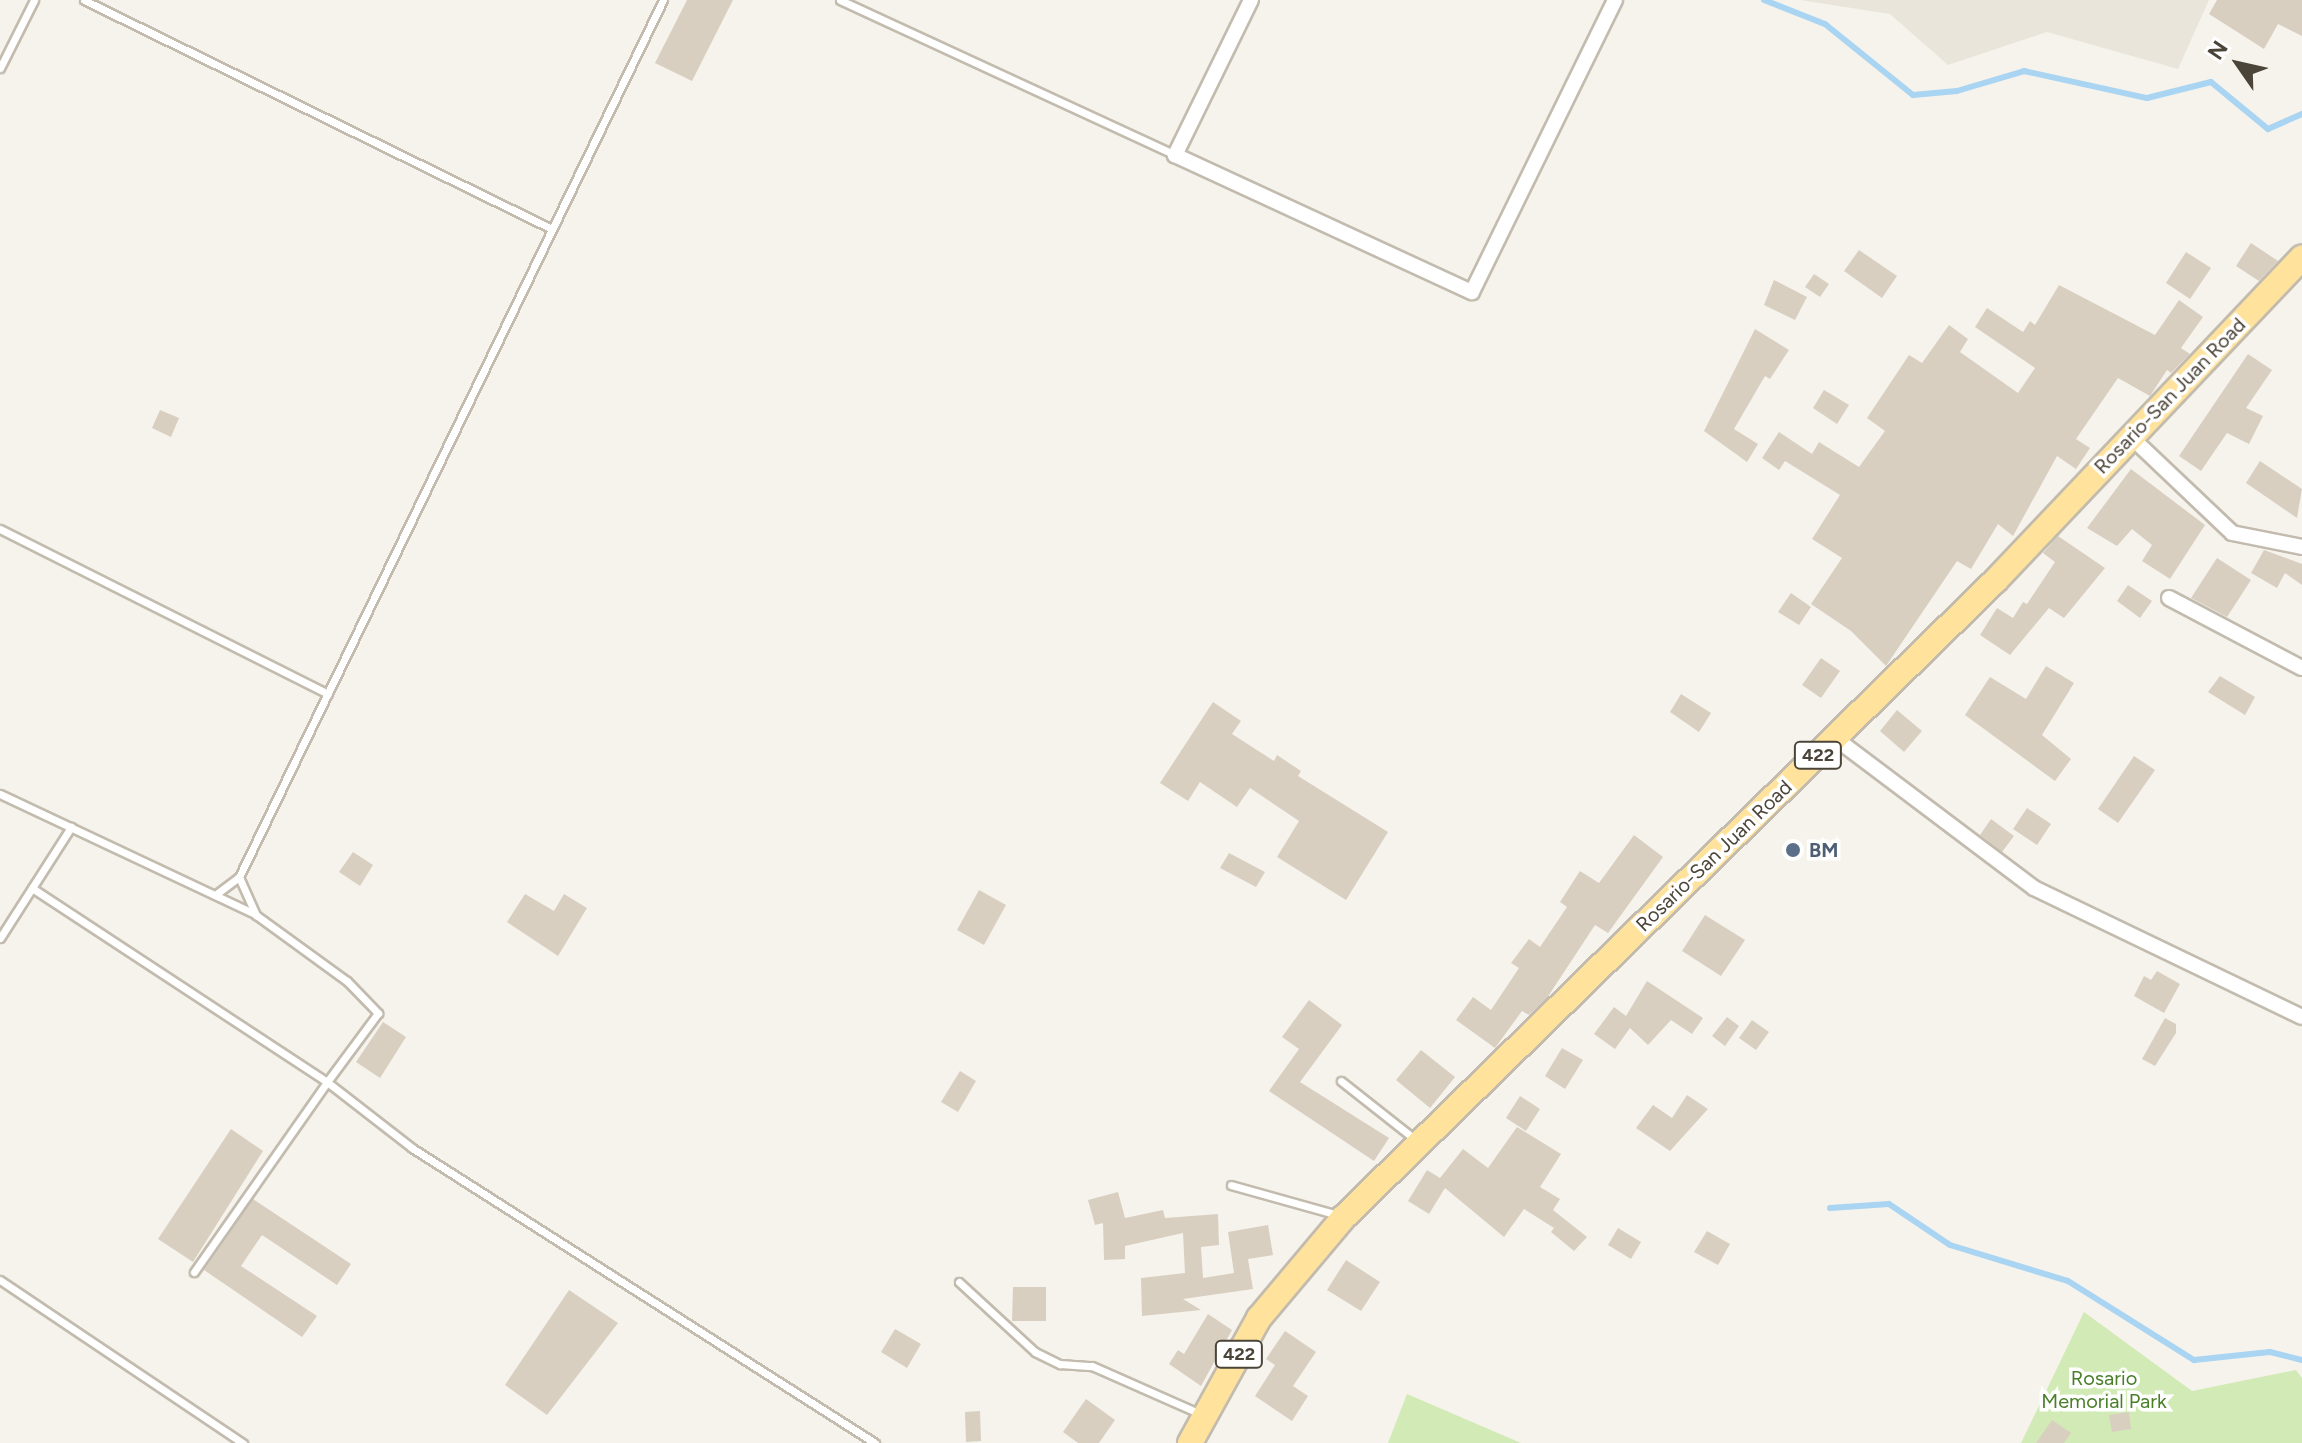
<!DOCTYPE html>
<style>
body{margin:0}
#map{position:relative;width:2302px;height:1443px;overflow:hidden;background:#f6f3ec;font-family:Figtree,sans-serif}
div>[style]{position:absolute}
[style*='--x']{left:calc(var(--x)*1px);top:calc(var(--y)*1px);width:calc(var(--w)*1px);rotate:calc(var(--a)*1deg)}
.residential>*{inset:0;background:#eae5da}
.green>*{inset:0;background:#d2eab5}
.stream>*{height:6px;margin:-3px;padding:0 3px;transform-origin:3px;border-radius:3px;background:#a9d4f2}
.building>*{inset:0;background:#d8cfc1}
.roads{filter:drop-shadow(2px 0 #c2bbae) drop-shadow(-2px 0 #c2bbae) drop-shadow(0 2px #c2bbae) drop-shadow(0 -2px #c2bbae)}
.lane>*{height:7px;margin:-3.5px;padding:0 3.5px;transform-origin:3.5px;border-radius:3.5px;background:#fff}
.street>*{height:14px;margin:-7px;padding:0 7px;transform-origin:7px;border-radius:7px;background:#fff}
.primary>*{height:24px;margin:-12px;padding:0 12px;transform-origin:12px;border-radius:12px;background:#ffe39c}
.dots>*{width:22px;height:22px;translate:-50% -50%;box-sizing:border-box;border:4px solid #fff;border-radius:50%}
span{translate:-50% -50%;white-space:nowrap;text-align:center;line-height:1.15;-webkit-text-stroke:7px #fff;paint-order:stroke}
.shield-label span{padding:2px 6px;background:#fff;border:2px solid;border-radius:6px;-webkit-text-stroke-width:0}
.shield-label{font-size:18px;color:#4b4439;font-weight:700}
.street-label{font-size:20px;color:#4b4439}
.service-label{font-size:20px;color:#4e5e75;font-weight:700}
.left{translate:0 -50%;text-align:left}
.park-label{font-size:20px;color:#4a7f2a}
.north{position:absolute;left:2198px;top:24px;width:80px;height:80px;-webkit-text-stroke:6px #fff;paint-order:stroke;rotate:304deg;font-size:22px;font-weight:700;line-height:32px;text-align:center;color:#4b4439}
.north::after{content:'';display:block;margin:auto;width:28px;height:36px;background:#4b4439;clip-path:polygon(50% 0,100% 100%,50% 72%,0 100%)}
</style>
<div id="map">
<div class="residential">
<div style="clip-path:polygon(1800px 0,2209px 0,2178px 69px,2047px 32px,1948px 65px,1890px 14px)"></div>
</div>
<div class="green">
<div style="clip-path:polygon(2084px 1312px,2192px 1391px,2296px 1370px,2302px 1378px,2302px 1443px,2021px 1443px)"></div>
<div style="clip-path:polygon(1407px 1394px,1521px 1443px,1388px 1443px)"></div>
</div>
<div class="stream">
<div style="--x:1764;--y:0;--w:66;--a:21.5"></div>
<div style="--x:1825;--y:24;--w:113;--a:38.9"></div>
<div style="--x:1913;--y:95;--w:44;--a:-5.2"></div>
<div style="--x:1957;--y:91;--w:70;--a:-16.6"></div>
<div style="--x:2024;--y:71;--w:126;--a:12.4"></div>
<div style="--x:2147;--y:98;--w:66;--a:-14"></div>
<div style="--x:2211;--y:82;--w:74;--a:39.5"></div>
<div style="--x:2268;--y:129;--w:37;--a:-24"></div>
<div style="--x:1830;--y:1208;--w:59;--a:-3.9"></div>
<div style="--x:1889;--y:1204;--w:73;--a:33.9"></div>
<div style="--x:1950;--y:1245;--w:123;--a:17"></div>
<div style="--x:2068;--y:1281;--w:149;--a:32.1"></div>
<div style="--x:2194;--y:1360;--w:76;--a:-6"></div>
<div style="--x:2270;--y:1352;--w:33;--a:14"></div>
</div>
<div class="building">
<div style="clip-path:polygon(687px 0,733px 0,692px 81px,655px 63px)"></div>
<div style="clip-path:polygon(2217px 0,2302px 0,2302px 36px,2278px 24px,2264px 49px,2209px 14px)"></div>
<div style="clip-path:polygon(2251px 243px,2278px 261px,2259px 281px,2236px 266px)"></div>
<div style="clip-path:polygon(1859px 250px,1897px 276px,1882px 298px,1844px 271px)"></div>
<div style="clip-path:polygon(2186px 252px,2211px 268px,2190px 299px,2166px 283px)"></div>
<div style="clip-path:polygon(1814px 274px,1829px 284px,1820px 297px,1805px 287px)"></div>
<div style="clip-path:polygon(1774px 280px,1807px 297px,1795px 320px,1764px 305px)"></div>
<div style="clip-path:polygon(2059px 285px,2155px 335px,2179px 300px,2203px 317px,2181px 348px,2190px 354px,2171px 373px,2167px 370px,2150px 396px,2118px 378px,2076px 439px,2090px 448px,2076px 469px,2057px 456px,2013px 536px,1998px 524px,1971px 569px,1957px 561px,1886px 666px,1851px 631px,1811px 604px,1842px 558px,1812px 539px,1840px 495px,1785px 461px,1779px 470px,1762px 458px,1779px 432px,1812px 454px,1819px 442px,1859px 467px,1885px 431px,1867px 418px,1909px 355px,1922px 363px,1949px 325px,1968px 339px,1960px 352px,2018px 393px,2035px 368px,1975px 327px,1987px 308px,2023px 332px,2030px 321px,2035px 325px)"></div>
<div style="clip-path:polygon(1755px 329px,1789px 350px,1770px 379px,1765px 376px,1734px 429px,1758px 444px,1747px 462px,1704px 431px)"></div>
<div style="clip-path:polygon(2248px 354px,2272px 370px,2246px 408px,2263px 416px,2249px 444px,2227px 433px,2201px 471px,2179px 456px)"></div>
<div style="clip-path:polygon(1824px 390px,1849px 405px,1837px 424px,1813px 408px)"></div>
<div style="clip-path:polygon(160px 410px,179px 418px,171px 437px,152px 428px)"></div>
<div style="clip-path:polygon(2260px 461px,2302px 489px,2297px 518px,2246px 483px)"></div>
<div style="clip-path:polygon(2131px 469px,2205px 525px,2170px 579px,2142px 561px,2152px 545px,2132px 529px,2117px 546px,2087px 528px)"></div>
<div style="clip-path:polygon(2058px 536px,2105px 568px,2064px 618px,2049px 608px,2010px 655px,1980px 635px,1997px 608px,2013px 618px,2023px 602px,2027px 604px,2055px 562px,2043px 553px)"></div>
<div style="clip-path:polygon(2264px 550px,2302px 564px,2302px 585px,2285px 573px,2277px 588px,2251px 573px)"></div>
<div style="clip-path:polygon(2217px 558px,2251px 580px,2227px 617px,2191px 598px)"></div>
<div style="clip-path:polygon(2128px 585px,2152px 601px,2140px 618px,2117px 601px)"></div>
<div style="clip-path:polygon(1791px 593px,1811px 607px,1799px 625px,1778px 612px)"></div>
<div style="clip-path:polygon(1821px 658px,1840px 671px,1821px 698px,1802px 685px)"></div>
<div style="clip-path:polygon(2046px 666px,2074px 683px,2042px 735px,2071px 759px,2055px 781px,1965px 715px,1990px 677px,2026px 699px)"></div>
<div style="clip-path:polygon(2220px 676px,2255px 697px,2245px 715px,2208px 692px)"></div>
<div style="clip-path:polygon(1681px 694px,1711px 713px,1699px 732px,1670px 712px)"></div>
<div style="clip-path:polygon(1213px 702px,1241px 721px,1232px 734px,1274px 761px,1277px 755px,1301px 771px,1298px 776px,1388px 832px,1346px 900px,1277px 857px,1299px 821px,1250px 788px,1237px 807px,1200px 782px,1188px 801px,1160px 783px)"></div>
<div style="clip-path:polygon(1897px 710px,1922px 731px,1904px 752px,1880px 731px)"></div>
<div style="clip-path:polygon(2134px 756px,2155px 770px,2118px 823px,2098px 809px)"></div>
<div style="clip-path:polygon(2027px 808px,2051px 824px,2037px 845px,2013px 829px)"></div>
<div style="clip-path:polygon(1991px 819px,2014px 836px,2002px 852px,1980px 835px)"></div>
<div style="clip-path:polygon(1634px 835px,1663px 857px,1608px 933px,1595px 925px,1547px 998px,1529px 1015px,1522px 1011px,1495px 1048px,1456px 1020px,1473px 997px,1491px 1010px,1519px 968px,1511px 963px,1529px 939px,1540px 947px,1567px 907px,1560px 902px,1580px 871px,1599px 883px)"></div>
<div style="clip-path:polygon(353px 852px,373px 865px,360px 886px,339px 872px)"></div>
<div style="clip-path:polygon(1229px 853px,1265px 872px,1256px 887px,1220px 868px)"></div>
<div style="clip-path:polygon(979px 890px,1006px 905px,984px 945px,957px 930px)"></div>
<div style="clip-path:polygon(525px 894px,554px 911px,564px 894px,587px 908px,558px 956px,507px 922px)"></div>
<div style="clip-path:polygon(1705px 915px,1745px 940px,1721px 976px,1682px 951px)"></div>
<div style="clip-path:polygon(2157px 971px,2180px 984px,2164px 1013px,2134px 996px,2144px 976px,2151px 980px)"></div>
<div style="clip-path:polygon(1647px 981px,1703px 1018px,1692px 1034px,1671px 1020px,1648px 1045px,1630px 1028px,1615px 1049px,1594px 1034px,1614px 1007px,1626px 1016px)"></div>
<div style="clip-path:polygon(1309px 1000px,1342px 1025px,1300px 1082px,1389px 1138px,1374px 1161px,1269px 1091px,1299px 1049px,1282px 1037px)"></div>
<div style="clip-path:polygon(1727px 1017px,1739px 1026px,1725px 1046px,1712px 1036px)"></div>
<div style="clip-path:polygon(2165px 1018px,2176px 1024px,2176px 1033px,2155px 1066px,2142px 1059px)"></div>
<div style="clip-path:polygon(1752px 1020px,1769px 1032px,1756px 1050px,1739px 1038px)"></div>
<div style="clip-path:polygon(383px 1022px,406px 1037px,380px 1078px,356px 1062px)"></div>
<div style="clip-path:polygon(1562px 1048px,1583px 1060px,1565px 1089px,1545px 1076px)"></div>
<div style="clip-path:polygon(1421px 1050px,1455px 1077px,1430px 1108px,1396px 1080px)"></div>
<div style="clip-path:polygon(960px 1071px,976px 1081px,958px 1112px,941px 1102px)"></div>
<div style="clip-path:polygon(1687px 1095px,1708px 1109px,1670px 1151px,1636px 1128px,1653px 1105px,1672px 1118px)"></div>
<div style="clip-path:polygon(1520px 1096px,1540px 1109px,1526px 1131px,1506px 1118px)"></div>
<div style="clip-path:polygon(1517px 1127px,1561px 1154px,1540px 1187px,1560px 1199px,1553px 1210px,1587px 1237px,1574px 1251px,1551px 1232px,1554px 1228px,1524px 1209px,1504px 1237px,1445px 1188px,1429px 1214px,1408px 1201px,1427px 1170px,1440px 1178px,1463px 1149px,1488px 1168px)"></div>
<div style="clip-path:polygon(231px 1129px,263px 1151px,193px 1262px,158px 1239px)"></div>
<div style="clip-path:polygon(1118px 1192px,1125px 1218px,1163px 1210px,1165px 1218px,1218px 1214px,1219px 1245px,1201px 1247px,1203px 1278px,1234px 1273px,1228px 1232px,1268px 1225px,1273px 1255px,1248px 1259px,1253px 1289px,1183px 1299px,1201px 1310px,1142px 1316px,1141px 1278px,1185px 1273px,1183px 1233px,1125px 1246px,1125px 1259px,1104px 1260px,1103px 1223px,1095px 1225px,1088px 1200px)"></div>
<div style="clip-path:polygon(253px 1199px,351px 1264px,337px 1285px,262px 1235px,241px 1266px,317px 1316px,302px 1337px,204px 1270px)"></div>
<div style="clip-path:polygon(1618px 1228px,1641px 1242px,1631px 1259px,1608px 1245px)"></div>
<div style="clip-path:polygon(1707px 1231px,1730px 1244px,1718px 1265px,1694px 1252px)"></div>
<div style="clip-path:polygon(1346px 1260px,1380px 1282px,1361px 1311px,1327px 1290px)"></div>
<div style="clip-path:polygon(1013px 1287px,1046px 1287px,1046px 1321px,1012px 1321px)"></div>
<div style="clip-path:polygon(569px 1290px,618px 1323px,547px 1415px,505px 1385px)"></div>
<div style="clip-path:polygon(1208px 1314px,1232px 1330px,1201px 1386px,1169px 1364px,1178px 1350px,1184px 1354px)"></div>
<div style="clip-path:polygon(895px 1329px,921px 1344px,907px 1368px,881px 1352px)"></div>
<div style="clip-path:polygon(1285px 1331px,1316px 1352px,1293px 1386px,1308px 1396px,1292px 1421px,1255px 1396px,1275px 1365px,1266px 1359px)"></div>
<div style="clip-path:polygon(1086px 1399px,1115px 1420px,1099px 1443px,1078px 1443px,1063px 1432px)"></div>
<div style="clip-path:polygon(980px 1411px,981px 1441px,966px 1442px,965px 1412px)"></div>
<div style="clip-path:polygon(2129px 1412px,2131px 1429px,2112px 1432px,2109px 1415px)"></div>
<div style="clip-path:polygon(2052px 1420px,2071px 1433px,2064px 1443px,2036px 1443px)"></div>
</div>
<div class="roads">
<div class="lane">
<div style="--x:84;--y:0;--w:521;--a:26.07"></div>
<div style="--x:663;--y:0;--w:974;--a:115.8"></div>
<div style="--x:239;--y:877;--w:42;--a:65.9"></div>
<div style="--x:256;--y:915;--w:112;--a:36"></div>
<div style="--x:347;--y:981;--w:45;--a:45.9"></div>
<div style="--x:378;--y:1013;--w:86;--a:126.5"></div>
<div style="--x:327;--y:1082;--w:108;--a:37.8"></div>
<div style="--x:412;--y:1148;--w:549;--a:32.5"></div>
<div style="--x:840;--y:0;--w:369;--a:24.8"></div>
<div style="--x:0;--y:68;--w:76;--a:-63.4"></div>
<div style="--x:0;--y:529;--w:367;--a:26.7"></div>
<div style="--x:0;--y:794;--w:282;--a:25.2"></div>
<div style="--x:32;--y:888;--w:353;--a:33.3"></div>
<div style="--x:327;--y:1082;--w:232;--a:125"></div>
<div style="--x:215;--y:895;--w:30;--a:-37"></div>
<div style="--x:0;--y:938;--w:132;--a:-57.4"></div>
<div style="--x:1341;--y:1081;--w:95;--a:38.2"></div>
<div style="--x:1231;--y:1185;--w:111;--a:15.7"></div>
<div style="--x:0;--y:1280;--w:293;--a:33.9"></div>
<div style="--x:959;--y:1282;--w:103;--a:42.6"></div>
<div style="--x:1035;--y:1352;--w:28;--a:26"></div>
<div style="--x:1060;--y:1364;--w:32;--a:4"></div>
<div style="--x:1092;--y:1366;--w:121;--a:23.8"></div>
</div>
<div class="street">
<div style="--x:1251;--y:0;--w:173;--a:116.1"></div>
<div style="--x:1175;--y:155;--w:327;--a:24.8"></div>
<div style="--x:1472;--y:292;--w:325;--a:-63.9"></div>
<div style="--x:2131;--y:437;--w:139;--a:43.5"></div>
<div style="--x:2232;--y:533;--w:71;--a:11.3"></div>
<div style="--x:2169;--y:598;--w:150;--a:27.8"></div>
<div style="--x:1835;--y:738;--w:249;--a:37"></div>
<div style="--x:2034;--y:888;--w:297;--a:25.7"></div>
</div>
<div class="primary">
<div style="--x:1190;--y:1443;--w:143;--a:-61.1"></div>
<div style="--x:1259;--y:1318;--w:132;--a:-49.9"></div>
<div style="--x:1344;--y:1217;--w:910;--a:-44.33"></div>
<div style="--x:1995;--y:581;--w:446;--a:-46.5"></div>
</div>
</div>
<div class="dots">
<div style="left:1793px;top:850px;background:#5c6f8a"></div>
</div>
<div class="shield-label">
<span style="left:1818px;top:755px">422</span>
<span style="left:1239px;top:1354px">422</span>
</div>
<div class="street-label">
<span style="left:2170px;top:396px;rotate:-46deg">Rosario-San Juan Road</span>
<span style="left:1714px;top:856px;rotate:-44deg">Rosario-San Juan Road</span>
</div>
<div class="service-label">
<span class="left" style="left:1809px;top:850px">BM</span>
</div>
<div class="park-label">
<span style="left:2104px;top:1390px">Rosario<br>Memorial Park</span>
</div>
<div class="north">N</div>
</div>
